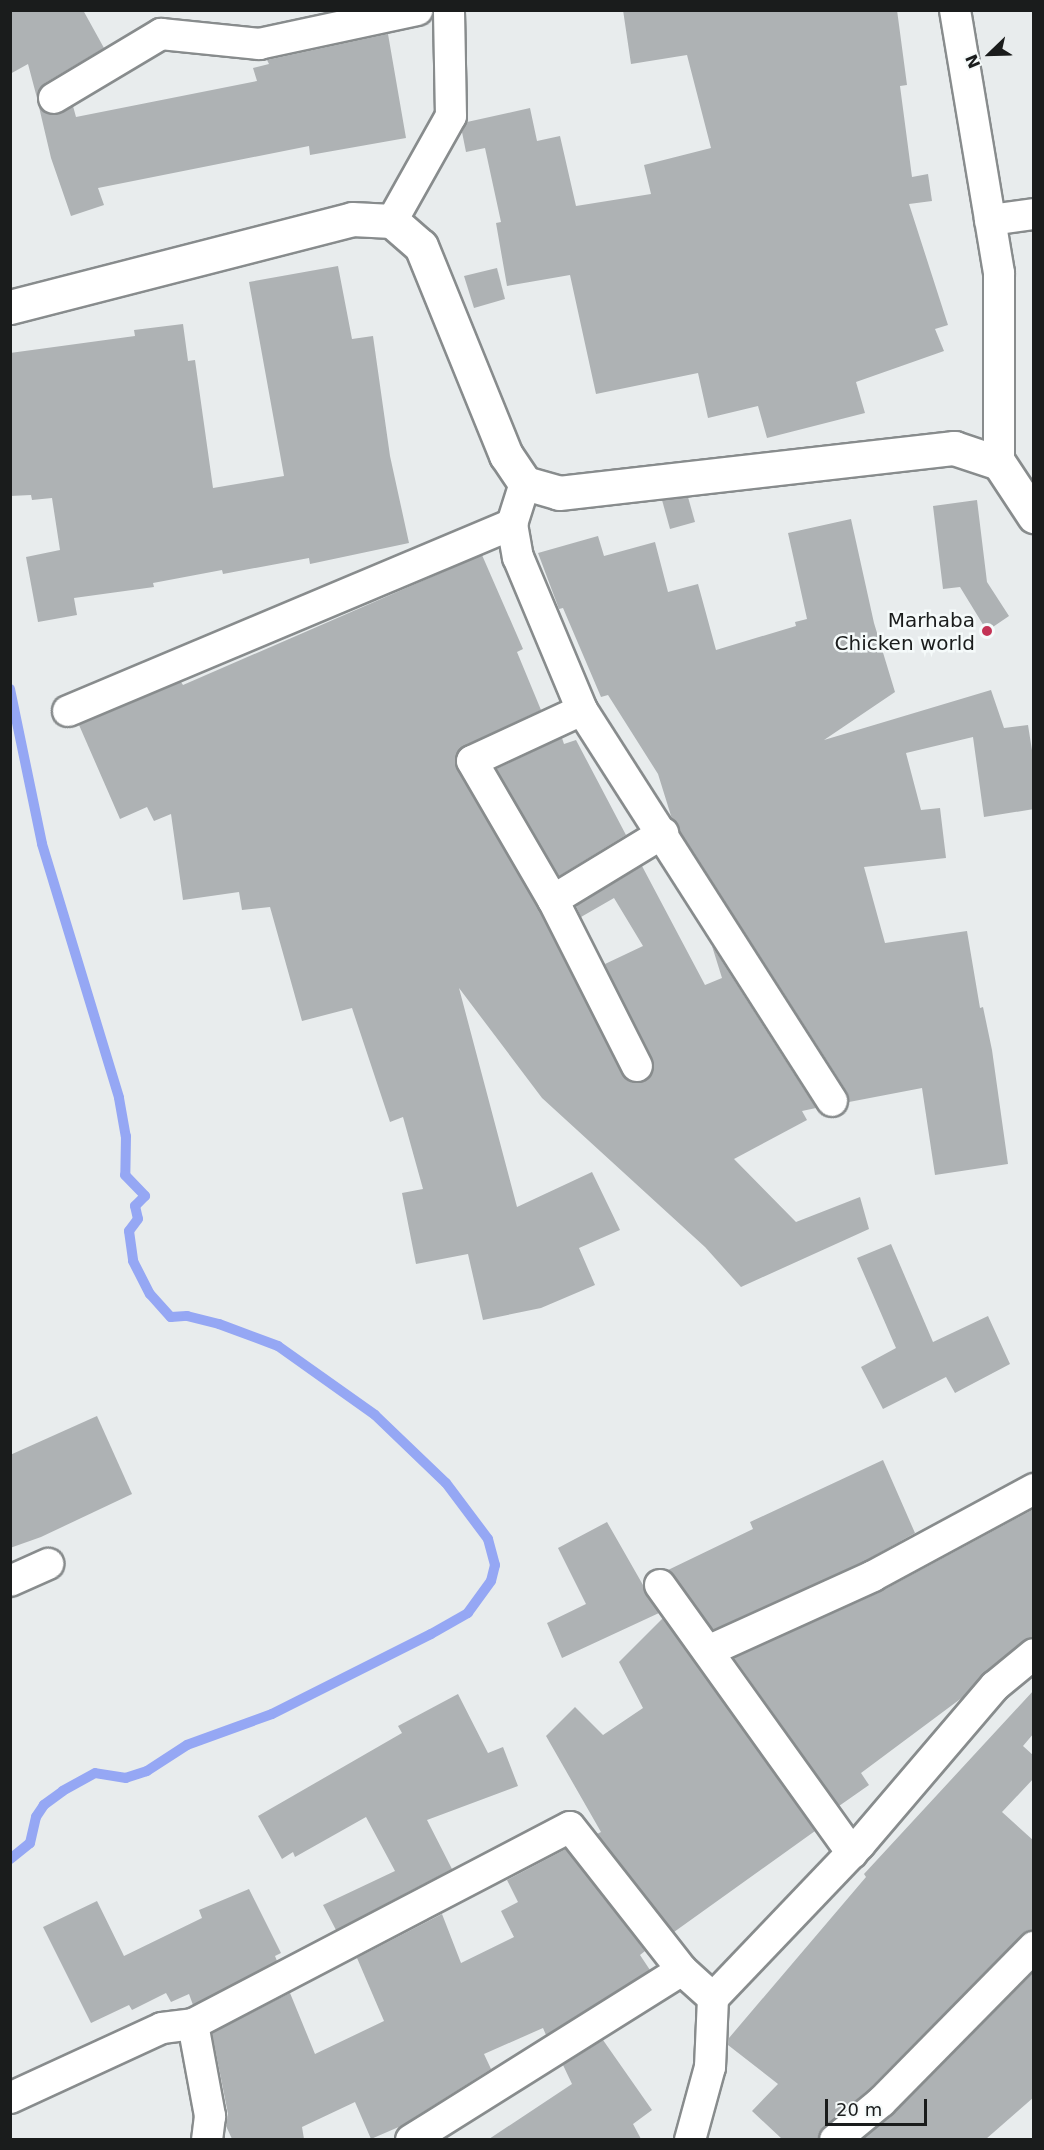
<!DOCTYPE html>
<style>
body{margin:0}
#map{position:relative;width:1044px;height:2150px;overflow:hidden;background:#e8eced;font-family:"DejaVu Sans",sans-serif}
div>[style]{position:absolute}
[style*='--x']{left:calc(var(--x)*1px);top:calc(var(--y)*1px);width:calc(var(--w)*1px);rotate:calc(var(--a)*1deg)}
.stream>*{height:10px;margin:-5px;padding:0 5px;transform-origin:5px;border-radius:5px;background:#95a7f4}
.building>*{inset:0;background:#aeb2b4}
.roads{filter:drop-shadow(2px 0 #888c8d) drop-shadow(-2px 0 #888c8d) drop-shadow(0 2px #888c8d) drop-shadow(0 -2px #888c8d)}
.street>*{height:30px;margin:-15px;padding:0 15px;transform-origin:15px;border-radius:15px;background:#fff}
.secondary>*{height:33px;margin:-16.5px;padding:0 16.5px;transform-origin:16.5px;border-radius:16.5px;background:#fff}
.dots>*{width:16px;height:16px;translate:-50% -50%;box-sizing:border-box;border:3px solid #f5fafa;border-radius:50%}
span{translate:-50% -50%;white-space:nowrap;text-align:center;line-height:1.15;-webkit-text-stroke:5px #f5fafa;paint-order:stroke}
.poi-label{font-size:20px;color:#1a1c1c}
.right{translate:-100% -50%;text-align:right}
.frame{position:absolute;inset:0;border:12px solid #1a1c1c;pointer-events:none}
.north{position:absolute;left:960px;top:24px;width:60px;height:60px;-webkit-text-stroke:4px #f5fafa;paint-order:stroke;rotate:247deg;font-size:16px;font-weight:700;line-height:24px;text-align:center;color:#1a1c1c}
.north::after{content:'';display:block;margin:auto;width:21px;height:27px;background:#1a1c1c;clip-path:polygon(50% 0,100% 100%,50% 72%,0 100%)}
.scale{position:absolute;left:825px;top:2099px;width:102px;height:27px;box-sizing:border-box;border:3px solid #1a1c1c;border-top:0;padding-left:8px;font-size:18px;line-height:21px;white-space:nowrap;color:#1a1c1c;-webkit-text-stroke:4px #f5fafa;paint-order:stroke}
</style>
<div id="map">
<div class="stream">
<div style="--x:10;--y:689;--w:158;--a:78.3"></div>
<div style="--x:42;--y:844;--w:265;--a:73.1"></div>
<div style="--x:119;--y:1098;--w:39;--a:80"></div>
<div style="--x:126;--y:1136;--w:39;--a:91"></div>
<div style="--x:125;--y:1175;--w:29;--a:46"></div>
<div style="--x:145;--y:1196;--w:14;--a:135"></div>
<div style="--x:135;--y:1206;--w:13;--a:77"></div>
<div style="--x:138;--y:1219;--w:15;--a:127"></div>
<div style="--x:129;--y:1231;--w:30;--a:82"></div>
<div style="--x:133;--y:1261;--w:37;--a:63"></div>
<div style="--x:150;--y:1294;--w:31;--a:48"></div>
<div style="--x:171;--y:1317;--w:16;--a:-4"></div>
<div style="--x:187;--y:1316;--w:33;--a:14"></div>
<div style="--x:219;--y:1324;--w:63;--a:20.4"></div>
<div style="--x:278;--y:1346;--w:119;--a:35.4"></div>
<div style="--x:375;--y:1415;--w:98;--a:43.8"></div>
<div style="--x:446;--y:1483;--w:70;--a:53.1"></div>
<div style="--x:488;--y:1539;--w:27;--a:75"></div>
<div style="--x:495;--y:1565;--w:16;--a:104"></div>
<div style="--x:491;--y:1581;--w:39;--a:126"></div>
<div style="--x:468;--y:1613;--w:43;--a:150.4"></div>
<div style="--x:431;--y:1634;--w:178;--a:153.3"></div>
<div style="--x:272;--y:1714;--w:90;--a:160"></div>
<div style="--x:187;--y:1745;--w:48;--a:147"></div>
<div style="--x:147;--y:1771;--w:22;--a:162"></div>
<div style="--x:126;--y:1778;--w:31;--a:-171"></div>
<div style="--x:95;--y:1773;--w:37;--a:151"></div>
<div style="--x:63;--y:1791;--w:24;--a:144"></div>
<div style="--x:44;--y:1805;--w:14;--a:124"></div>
<div style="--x:36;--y:1817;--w:27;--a:103"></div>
<div style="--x:30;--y:1843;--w:26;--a:141"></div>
</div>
<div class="building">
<div style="clip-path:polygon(10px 10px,83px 10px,104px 48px,45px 83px,37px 98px,28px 64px,10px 74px)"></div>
<div style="clip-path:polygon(623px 10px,897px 10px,907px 85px,900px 86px,912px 177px,928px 174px,932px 201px,909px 204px,948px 325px,935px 329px,944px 351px,856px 382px,865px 413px,767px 438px,758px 406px,708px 418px,698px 373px,596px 394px,570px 275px,507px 286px,496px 223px,501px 222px,485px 148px,466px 152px,462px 132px,467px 122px,530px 108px,537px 141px,560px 136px,576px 206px,651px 194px,644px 165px,711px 148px,687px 55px,631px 64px)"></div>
<div style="clip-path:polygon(388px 34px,406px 138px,310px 155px,309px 146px,98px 188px,104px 205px,71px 216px,51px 158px,39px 107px,54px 115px,73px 106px,76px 117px,257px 81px,253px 68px,269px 64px,267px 60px)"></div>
<div style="clip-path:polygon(338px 266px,352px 339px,373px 336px,390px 456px,409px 543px,310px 564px,309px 558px,223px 574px,222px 570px,153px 583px,154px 587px,74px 598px,77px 615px,38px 622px,26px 557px,60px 550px,52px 498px,32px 500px,31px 495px,10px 496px,10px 353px,135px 336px,134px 330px,183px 324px,188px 361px,195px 360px,213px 488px,284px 476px,249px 282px)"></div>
<div style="clip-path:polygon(497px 268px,505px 299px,474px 308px,464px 276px)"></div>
<div style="clip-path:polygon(688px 497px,695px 522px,670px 529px,662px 500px)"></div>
<div style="clip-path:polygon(977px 500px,987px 582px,1009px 616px,987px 631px,960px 587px,943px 589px,933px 506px)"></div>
<div style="clip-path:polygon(851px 519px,874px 623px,895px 692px,824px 740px,991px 690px,1004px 728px,1028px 725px,1034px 763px,1034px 809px,984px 817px,973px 737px,906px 753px,921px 810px,940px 808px,946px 858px,864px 867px,885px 943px,967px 931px,980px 1008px,983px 1007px,992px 1050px,1008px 1164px,935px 1175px,922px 1088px,849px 1102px,847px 1092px,672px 819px,658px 774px,608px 695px,601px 697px,563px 608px,559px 609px,538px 553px,598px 536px,604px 556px,655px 542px,668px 592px,698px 584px,716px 650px,796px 626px,795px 622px,807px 619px,788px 533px)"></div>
<div style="clip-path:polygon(482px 555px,523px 649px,517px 652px,541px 710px,464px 746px,457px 752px,457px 769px,538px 908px,622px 1074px,628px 1081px,644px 1082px,654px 1066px,605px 964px,643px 946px,614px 898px,581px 917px,576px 906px,642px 866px,705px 985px,722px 978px,712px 946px,816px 1108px,802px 1111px,807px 1120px,734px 1159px,796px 1222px,860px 1197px,869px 1229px,741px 1287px,705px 1247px,542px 1098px,459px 988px,517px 1207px,592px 1172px,620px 1230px,579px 1248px,595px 1285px,541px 1308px,483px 1320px,468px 1254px,416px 1264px,402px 1193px,423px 1189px,403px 1117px,390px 1122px,352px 1008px,302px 1021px,270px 907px,242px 910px,239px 892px,183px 900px,171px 814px,154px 821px,147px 807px,120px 819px,79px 725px,181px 682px,183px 685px)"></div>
<div style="clip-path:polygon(562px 738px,564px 744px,576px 740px,626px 835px,559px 876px,496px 769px)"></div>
<div style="clip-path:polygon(891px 1244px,933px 1342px,988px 1316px,1010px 1364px,955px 1393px,946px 1377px,883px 1409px,861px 1367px,896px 1348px,857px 1258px)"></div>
<div style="clip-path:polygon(97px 1416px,132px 1494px,41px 1537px,10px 1548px,10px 1455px)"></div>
<div style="clip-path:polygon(883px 1460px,915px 1533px,865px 1561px,713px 1630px,668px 1570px,753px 1529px,750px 1522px)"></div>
<div style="clip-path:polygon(1034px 1509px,1034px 1637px,1023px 1641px,984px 1673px,963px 1697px,861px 1773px,869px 1785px,839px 1806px,734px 1658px,880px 1592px)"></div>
<div style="clip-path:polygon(607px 1522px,659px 1613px,562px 1658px,547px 1623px,586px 1604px,558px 1548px)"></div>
<div style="clip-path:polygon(663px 1618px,815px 1831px,674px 1932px,597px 1834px,601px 1832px,546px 1736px,575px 1707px,603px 1735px,643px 1708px,619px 1662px)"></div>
<div style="clip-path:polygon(1034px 1690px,1034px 1733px,1023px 1746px,1034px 1756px,1034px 1778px,1002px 1812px,1034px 1841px,1034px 1929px,1022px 1935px,869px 2089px,824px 2127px,818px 2139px,782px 2139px,752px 2111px,778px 2084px,728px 2045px,729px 2038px,866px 1877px,864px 1874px)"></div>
<div style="clip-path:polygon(458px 1694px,488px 1753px,503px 1747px,518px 1786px,427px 1820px,452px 1869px,336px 1930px,323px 1905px,395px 1871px,366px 1817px,295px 1857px,293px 1852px,282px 1859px,258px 1816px,402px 1733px,398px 1726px)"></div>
<div style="clip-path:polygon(566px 1849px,645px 1951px,640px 1955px,650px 1970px,546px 2035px,543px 2028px,484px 2054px,491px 2069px,401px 2126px,371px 2139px,355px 2102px,302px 2127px,304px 2139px,232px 2139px,226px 2126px,228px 2114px,212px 2033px,290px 1993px,315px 2054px,384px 2021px,357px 1958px,442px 1914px,461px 1963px,514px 1937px,501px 1911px,518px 1902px,507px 1880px)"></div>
<div style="clip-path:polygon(249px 1889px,281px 1953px,275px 1956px,277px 1961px,193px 2005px,189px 1994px,171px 2002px,166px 1993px,132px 2010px,129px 2005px,91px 2023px,43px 1927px,97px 1901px,124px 1956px,202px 1918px,199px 1910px)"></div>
<div style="clip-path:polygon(1034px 1972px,1034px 2097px,986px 2139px,863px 2139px,893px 2114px)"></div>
<div style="clip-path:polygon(603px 2040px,652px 2110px,633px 2124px,641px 2139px,489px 2139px,572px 2084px,563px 2065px)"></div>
</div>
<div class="roads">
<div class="street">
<div style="--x:955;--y:10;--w:267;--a:80.5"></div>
<div style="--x:999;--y:273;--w:190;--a:90"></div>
<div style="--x:54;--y:98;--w:125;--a:-30.9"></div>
<div style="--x:161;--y:34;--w:99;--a:5.8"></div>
<div style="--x:259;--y:44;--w:162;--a:-12.1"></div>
<div style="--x:990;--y:220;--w:44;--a:-7.8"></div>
<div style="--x:392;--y:221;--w:120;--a:-60.7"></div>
<div style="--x:451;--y:116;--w:106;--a:-91.1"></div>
<div style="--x:525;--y:483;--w:43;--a:107.6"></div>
<div style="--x:512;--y:524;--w:34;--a:80"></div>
<div style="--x:518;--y:557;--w:166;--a:67.3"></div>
<div style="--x:582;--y:710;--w:464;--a:57.4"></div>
<div style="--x:582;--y:710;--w:121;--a:155.1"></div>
<div style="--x:472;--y:761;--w:161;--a:59.8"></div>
<div style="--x:553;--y:900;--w:186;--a:63.2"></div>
<div style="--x:68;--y:711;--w:482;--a:-22.8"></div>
<div style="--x:553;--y:900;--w:129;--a:-31.3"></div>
<div style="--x:10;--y:1581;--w:42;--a:-24.1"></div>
<div style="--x:660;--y:1585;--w:330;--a:54.4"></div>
<div style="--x:708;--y:1651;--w:181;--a:-24.4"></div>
<div style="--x:873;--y:1576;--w:183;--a:-28.4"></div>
<div style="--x:193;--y:2024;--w:94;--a:79.5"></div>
<div style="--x:210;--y:2116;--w:24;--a:97"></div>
<div style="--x:10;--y:2098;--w:167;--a:-24.7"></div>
<div style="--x:162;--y:2028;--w:31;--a:-7"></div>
<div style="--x:193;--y:2024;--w:425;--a:-27.6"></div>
<div style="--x:570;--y:1827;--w:182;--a:51.9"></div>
<div style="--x:682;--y:1970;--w:42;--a:42.1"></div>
<div style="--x:411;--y:2140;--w:320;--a:-32.1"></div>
<div style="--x:690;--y:2140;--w:76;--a:-74.7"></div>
<div style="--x:710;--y:2067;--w:69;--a:-87.5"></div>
<div style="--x:713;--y:1998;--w:213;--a:-46.3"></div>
<div style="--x:860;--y:1844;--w:208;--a:-49.5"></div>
<div style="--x:995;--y:1686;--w:50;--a:-39.4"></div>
<div style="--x:835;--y:2140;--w:60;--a:-39.6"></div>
<div style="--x:881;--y:2102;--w:218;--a:-45.4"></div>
</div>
<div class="secondary">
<div style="--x:10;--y:307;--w:353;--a:-14.4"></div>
<div style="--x:352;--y:219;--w:40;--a:2.9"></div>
<div style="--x:392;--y:221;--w:38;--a:41"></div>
<div style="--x:421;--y:246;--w:226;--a:67.9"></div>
<div style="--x:506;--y:455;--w:34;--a:56"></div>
<div style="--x:525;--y:483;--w:35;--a:16"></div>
<div style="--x:559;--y:493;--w:398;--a:-6.5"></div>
<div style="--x:954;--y:448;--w:47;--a:18.4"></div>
<div style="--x:999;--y:463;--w:64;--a:56.6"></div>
</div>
</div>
<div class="dots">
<div style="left:987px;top:631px;background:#c33355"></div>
</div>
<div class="poi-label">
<span class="right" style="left:975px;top:632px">Marhaba<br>Chicken world</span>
</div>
<div class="frame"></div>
<div class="north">N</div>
<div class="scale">20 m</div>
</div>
